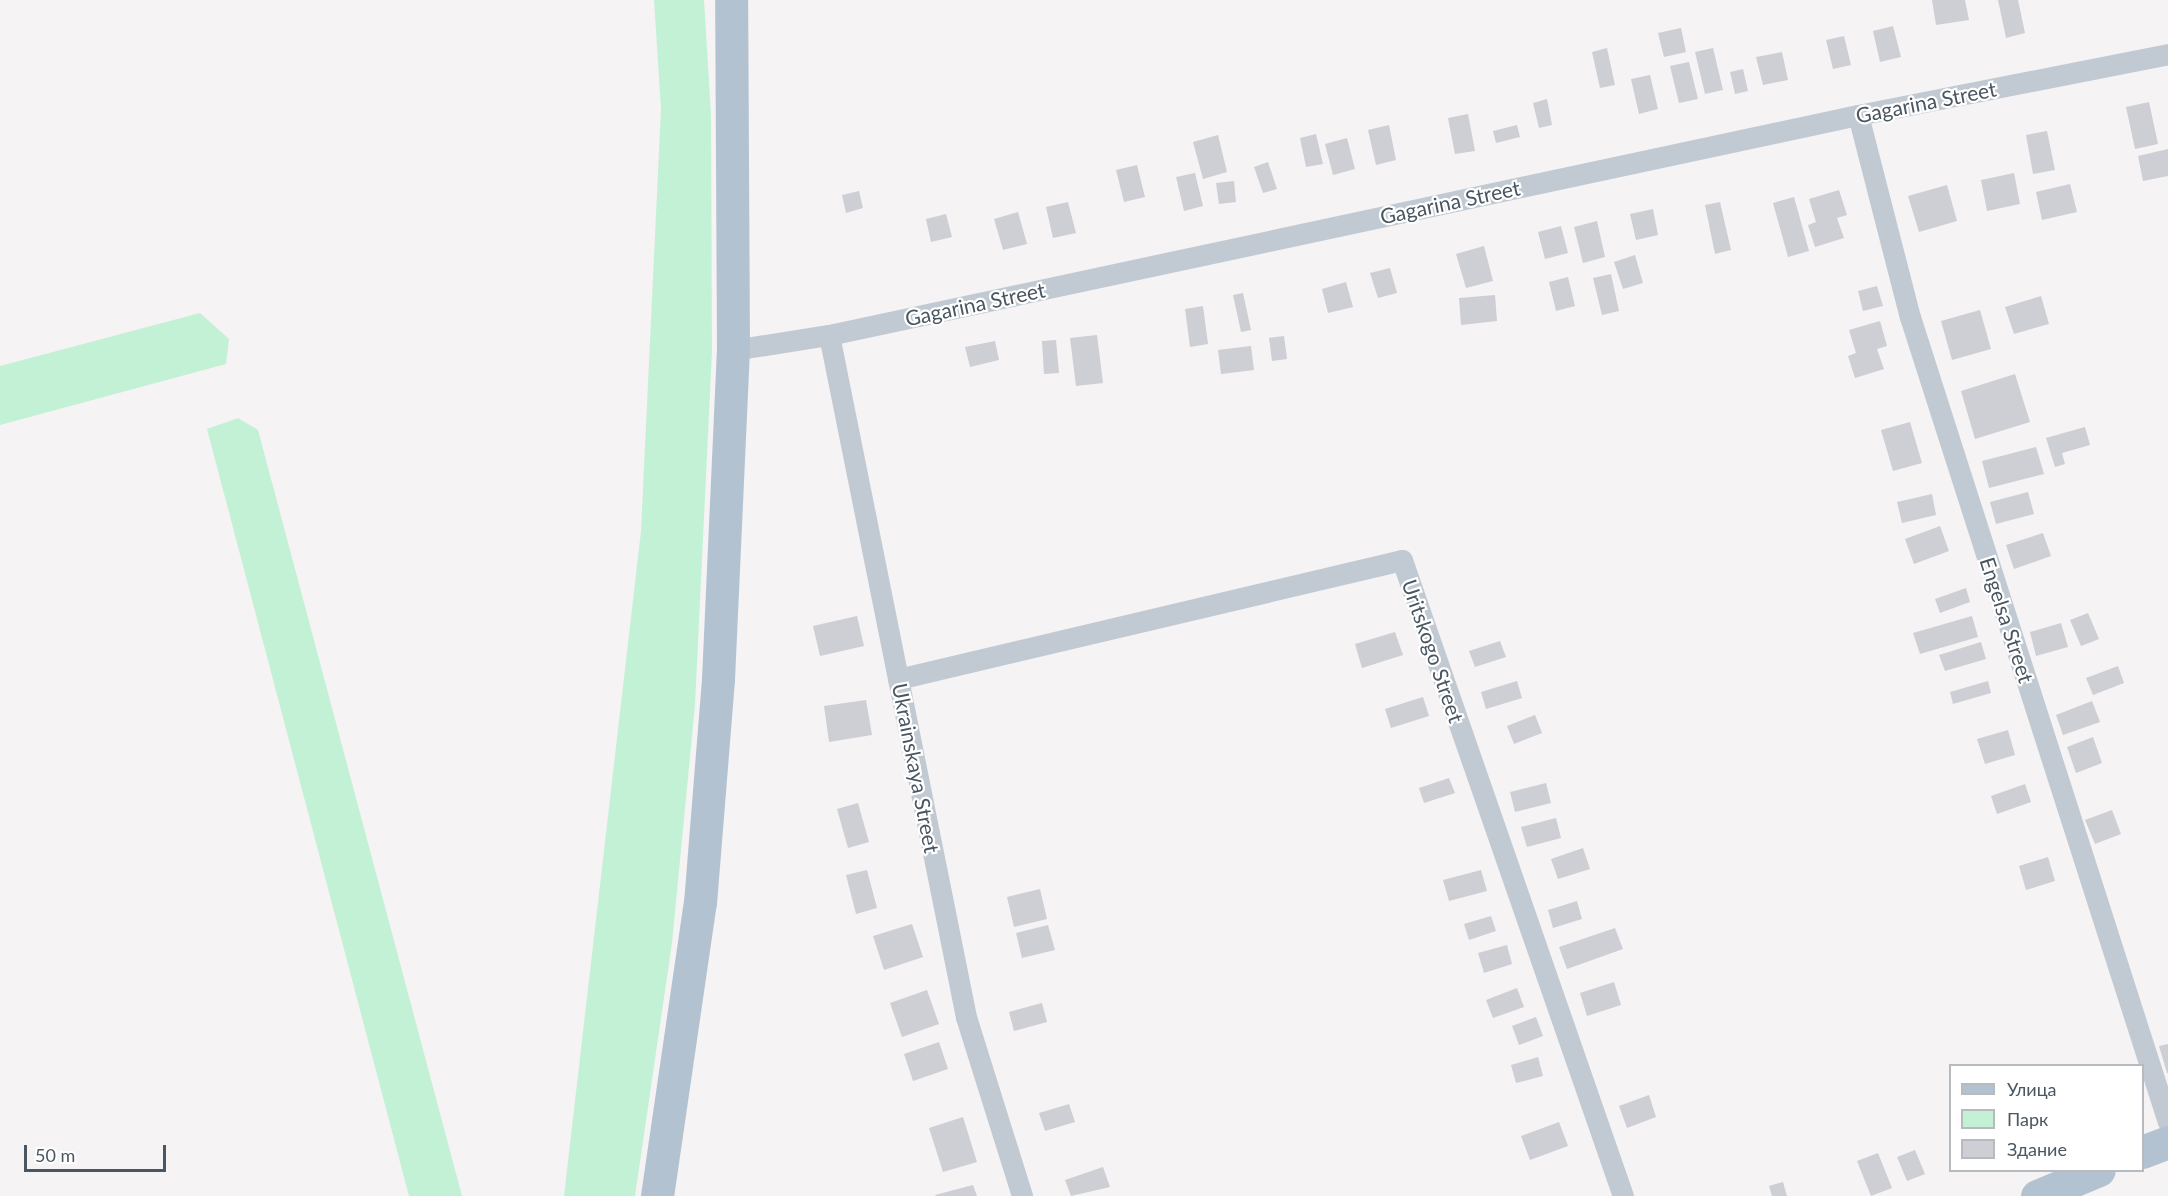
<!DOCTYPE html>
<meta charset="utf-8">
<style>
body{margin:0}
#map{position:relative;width:2168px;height:1196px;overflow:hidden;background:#f5f3f3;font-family:Lato,sans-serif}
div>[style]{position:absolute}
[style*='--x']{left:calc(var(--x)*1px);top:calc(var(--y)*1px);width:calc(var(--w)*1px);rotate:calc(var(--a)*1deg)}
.green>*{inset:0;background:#c3f1d5}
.building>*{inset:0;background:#cdcfd5}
.minor>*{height:21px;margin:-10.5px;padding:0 10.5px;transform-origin:10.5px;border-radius:10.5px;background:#c1cad2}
.primary>*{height:33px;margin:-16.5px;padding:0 16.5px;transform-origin:16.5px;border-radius:16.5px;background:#b3c2d1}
span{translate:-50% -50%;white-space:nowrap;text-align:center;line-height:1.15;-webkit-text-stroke:4.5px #fff;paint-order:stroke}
.street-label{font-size:21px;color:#4a5661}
.legend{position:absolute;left:1949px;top:1064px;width:195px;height:108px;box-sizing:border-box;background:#fff;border:2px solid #b7bbc0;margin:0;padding:8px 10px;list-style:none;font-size:18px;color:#4a5661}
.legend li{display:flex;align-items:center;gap:12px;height:30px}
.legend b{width:30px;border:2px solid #b7bbc0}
.scale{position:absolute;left:24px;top:1145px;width:142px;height:27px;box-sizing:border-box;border:3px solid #4a5661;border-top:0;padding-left:8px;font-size:18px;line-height:21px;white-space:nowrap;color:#4a5661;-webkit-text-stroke:4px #fff;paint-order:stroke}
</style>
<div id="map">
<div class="green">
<div style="clip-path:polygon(654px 0,704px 0,711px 114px,712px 351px,695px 705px,672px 943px,635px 1196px,564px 1196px,641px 531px,661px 109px)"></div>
<div style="clip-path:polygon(200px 313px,229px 339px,226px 364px,0 425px,0 366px)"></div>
<div style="clip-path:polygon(238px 418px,258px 430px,462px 1196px,409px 1196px,207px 429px)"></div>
</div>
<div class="building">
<div style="clip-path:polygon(1932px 0,1965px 0,1969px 20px,1936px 25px)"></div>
<div style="clip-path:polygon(1998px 0,2018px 0,2025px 33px,2006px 38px)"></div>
<div style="clip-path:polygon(1893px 26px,1901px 57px,1880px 62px,1873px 31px)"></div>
<div style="clip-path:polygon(1681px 28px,1686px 52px,1664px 57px,1658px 33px)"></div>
<div style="clip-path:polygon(1844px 36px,1851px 65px,1833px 69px,1826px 40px)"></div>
<div style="clip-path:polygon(1607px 48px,1615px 85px,1600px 88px,1592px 52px)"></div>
<div style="clip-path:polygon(1713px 48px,1723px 90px,1705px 94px,1695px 52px)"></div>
<div style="clip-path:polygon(1782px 52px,1788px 80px,1763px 85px,1756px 57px)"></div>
<div style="clip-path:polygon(1689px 62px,1698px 99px,1679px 103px,1670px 66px)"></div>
<div style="clip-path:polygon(1743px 69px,1748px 91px,1735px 94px,1730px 72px)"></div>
<div style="clip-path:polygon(1650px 75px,1658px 109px,1639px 114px,1631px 79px)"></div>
<div style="clip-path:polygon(1547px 99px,1552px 125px,1539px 128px,1533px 103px)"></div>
<div style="clip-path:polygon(2149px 102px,2158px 144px,2135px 149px,2126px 107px)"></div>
<div style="clip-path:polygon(1468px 114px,1475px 151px,1455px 154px,1448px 118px)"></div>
<div style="clip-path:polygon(1389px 125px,1396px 160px,1376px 165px,1368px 130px)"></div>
<div style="clip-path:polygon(1517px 125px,1520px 137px,1496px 143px,1493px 131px)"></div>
<div style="clip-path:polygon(2047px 131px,2055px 170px,2033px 174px,2026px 135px)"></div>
<div style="clip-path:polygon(1316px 134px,1323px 164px,1306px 167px,1300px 138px)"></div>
<div style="clip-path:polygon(1218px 135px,1227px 172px,1203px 179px,1193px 142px)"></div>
<div style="clip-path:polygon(1347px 138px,1355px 169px,1333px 175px,1325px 144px)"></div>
<div style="clip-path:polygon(2168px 149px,2168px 176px,2143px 181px,2138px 156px)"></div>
<div style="clip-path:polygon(1268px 162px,1277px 189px,1263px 193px,1254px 167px)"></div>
<div style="clip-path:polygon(1137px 165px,1145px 197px,1124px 202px,1116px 170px)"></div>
<div style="clip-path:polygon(1195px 173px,1203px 206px,1184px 211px,1176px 177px)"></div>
<div style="clip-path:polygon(2014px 173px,2020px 204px,1987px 211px,1981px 180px)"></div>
<div style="clip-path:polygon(1234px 181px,1236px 202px,1219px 204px,1216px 183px)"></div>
<div style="clip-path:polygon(2070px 184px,2077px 212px,2042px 220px,2036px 192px)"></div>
<div style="clip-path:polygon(1947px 185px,1957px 221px,1919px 232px,1908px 196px)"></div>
<div style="clip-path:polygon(1839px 190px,1847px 215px,1837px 218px,1844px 238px,1815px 247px,1808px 225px,1816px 222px,1809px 199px)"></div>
<div style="clip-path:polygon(859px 191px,863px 208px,846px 213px,842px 195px)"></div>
<div style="clip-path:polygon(1794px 197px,1809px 251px,1788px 257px,1773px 203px)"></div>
<div style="clip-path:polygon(1068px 202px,1076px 233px,1053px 238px,1046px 207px)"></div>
<div style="clip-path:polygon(1720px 202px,1731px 250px,1715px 254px,1705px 205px)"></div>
<div style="clip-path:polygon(1653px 209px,1658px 235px,1636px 240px,1630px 214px)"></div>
<div style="clip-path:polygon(1018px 212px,1027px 244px,1003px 250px,994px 219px)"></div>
<div style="clip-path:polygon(946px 214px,952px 237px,931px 242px,926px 219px)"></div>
<div style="clip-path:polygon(1597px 221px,1605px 257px,1583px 263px,1574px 227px)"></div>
<div style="clip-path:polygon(1561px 226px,1568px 253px,1545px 259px,1538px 232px)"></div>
<div style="clip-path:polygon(1484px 246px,1493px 281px,1466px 288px,1456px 254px)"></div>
<div style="clip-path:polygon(1635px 255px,1643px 283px,1623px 289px,1614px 262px)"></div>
<div style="clip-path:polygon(1390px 268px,1397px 293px,1378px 298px,1370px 273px)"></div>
<div style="clip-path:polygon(1611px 274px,1619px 311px,1602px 315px,1593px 278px)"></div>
<div style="clip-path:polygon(1568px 277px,1575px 306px,1556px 311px,1549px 282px)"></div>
<div style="clip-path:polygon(1346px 282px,1353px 307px,1328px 313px,1322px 289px)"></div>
<div style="clip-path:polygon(1877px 286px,1883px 306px,1863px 311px,1858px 291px)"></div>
<div style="clip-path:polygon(1243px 293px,1251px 330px,1241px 332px,1233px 295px)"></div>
<div style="clip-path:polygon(1495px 295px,1497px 321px,1461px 325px,1459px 298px)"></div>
<div style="clip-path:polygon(2041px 296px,2049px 324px,2014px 334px,2005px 307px)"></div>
<div style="clip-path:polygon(1203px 306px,1208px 344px,1190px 347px,1185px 309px)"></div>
<div style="clip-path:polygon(1980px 310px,1991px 349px,1952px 360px,1941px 321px)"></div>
<div style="clip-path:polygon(1880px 321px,1887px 346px,1877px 349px,1884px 369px,1855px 378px,1848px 356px,1856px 353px,1849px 330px)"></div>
<div style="clip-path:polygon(1097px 335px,1103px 383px,1076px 386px,1070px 338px)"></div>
<div style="clip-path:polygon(1284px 336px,1287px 359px,1272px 361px,1269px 338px)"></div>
<div style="clip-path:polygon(1056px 340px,1059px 373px,1044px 374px,1042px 341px)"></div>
<div style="clip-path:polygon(995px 341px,999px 360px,970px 367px,965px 347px)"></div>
<div style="clip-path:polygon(1251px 346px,1254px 370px,1221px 374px,1218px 350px)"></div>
<div style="clip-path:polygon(2015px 374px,2030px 422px,1975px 439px,1961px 391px)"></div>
<div style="clip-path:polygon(1910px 422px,1922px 463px,1893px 471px,1881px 430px)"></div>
<div style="clip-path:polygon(2085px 427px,2090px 445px,2062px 453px,2065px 464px,2055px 467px,2046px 438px)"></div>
<div style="clip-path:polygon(2036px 447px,2044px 474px,1989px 488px,1982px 461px)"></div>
<div style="clip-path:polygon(2028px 492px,2034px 514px,1996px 524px,1990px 502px)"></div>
<div style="clip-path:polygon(1932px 494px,1936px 515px,1902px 523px,1897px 502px)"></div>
<div style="clip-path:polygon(1940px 526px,1949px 551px,1914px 564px,1905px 539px)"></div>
<div style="clip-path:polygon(2043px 533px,2051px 556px,2014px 569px,2006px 545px)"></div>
<div style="clip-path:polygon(1966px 588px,1970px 602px,1940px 613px,1935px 599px)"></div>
<div style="clip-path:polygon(2088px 613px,2099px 639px,2081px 646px,2070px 620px)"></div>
<div style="clip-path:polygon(857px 616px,864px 646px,820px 656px,813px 626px)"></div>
<div style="clip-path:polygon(1972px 616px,1978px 637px,1920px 654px,1913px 633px)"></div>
<div style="clip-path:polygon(2061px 623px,2068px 647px,2036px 656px,2030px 632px)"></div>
<div style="clip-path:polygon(1395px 632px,1403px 655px,1362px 668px,1355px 644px)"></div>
<div style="clip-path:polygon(1500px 641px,1506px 657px,1475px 667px,1469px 651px)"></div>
<div style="clip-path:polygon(1981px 642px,1986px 659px,1945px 671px,1939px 655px)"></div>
<div style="clip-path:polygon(2118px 666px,2124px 683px,2093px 695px,2086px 678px)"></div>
<div style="clip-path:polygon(1517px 681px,1522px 698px,1486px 709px,1481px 692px)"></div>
<div style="clip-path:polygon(1988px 681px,1991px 693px,1953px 704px,1950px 692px)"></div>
<div style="clip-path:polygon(1423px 697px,1429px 716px,1391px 728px,1385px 709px)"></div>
<div style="clip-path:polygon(866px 700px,872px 735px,829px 742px,824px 706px)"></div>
<div style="clip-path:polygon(2092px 701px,2100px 722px,2063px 735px,2056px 715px)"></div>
<div style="clip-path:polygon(1535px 715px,1542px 733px,1514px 744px,1507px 726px)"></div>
<div style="clip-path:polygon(2008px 730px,2015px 755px,1985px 764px,1977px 739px)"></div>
<div style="clip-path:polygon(2093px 737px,2102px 763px,2076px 773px,2067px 747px)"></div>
<div style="clip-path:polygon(1449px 778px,1455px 793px,1424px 803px,1419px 788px)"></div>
<div style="clip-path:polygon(1546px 783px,1551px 803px,1515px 812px,1510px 792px)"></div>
<div style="clip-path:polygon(2025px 784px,2031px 802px,1997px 814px,1991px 796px)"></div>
<div style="clip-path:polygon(858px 803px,869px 842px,848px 848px,837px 809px)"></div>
<div style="clip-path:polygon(2112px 810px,2121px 834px,2095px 844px,2085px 820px)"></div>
<div style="clip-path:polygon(1556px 818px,1561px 838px,1527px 847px,1521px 827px)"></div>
<div style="clip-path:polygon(1583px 848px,1590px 869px,1558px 879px,1551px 859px)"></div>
<div style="clip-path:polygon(2048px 857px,2055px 881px,2026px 890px,2019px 866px)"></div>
<div style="clip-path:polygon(867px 870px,877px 908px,856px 914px,846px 875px)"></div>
<div style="clip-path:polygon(1481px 870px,1487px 891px,1449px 901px,1443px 880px)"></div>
<div style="clip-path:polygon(1040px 889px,1047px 919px,1014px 927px,1007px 897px)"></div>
<div style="clip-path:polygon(1577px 901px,1582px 919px,1553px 928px,1548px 910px)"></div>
<div style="clip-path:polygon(1491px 916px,1496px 931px,1469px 940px,1464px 924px)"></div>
<div style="clip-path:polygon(912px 924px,923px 957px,884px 970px,873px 936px)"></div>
<div style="clip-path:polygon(1048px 925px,1055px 950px,1022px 958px,1016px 933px)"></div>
<div style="clip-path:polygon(1615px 928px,1623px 949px,1567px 969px,1559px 947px)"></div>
<div style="clip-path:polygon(1507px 945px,1512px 964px,1484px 973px,1478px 953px)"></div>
<div style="clip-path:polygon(1614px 982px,1621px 1005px,1587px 1016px,1580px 993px)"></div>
<div style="clip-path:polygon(1517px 988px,1524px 1007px,1493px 1018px,1486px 1000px)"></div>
<div style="clip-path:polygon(927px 990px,939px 1024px,902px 1037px,890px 1003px)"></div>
<div style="clip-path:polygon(1042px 1003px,1047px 1022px,1014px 1031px,1009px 1012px)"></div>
<div style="clip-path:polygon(1536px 1017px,1543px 1036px,1519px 1045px,1512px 1026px)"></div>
<div style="clip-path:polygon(939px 1042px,948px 1069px,913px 1081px,904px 1054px)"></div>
<div style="clip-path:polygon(2168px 1044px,2168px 1073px,2167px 1073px,2159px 1046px)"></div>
<div style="clip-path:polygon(1538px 1057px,1543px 1076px,1516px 1083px,1511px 1065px)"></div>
<div style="clip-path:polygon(1649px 1095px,1656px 1117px,1627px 1128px,1619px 1106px)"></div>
<div style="clip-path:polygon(1069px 1104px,1075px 1122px,1045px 1131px,1039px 1113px)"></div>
<div style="clip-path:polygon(963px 1117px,977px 1162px,943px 1172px,929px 1128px)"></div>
<div style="clip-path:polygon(1559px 1122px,1568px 1146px,1530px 1160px,1521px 1136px)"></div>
<div style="clip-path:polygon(1915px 1150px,1925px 1174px,1907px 1181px,1897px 1157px)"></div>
<div style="clip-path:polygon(1878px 1153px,1892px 1188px,1871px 1196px,1857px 1161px)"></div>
<div style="clip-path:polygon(1103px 1167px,1110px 1187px,1071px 1196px,1065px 1180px)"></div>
<div style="clip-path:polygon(1783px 1182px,1787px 1196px,1772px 1196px,1769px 1186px)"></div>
<div style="clip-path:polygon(973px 1185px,977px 1196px,936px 1196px,935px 1195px)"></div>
</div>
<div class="minor">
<div style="--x:1858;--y:115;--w:209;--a:75.6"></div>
<div style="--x:1910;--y:317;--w:845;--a:72.23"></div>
<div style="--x:829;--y:335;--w:696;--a:78.64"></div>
<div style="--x:966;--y:1017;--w:188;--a:72.6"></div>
<div style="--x:733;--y:350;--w:97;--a:-8.9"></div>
<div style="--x:829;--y:335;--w:1052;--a:-12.07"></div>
<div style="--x:1858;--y:115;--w:316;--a:-11.1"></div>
<div style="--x:898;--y:679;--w:518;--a:-13.28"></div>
<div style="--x:1402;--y:560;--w:673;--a:70.84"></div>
</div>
<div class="primary">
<div style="--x:2142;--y:1152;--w:28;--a:-21"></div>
<div style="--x:657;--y:1196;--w:296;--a:-81.7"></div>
<div style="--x:700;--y:903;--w:225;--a:-85.4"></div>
<div style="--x:718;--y:679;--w:329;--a:-87.4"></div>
<div style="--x:733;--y:350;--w:350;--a:-90.3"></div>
<div style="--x:2037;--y:1196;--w:67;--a:-22.8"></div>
</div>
<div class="street-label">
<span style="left:1926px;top:102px;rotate:-11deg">Gagarina Street</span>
<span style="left:1450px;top:202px;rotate:-12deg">Gagarina Street</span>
<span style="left:975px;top:304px;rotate:-12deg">Gagarina Street</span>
<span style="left:2007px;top:620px;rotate:72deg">Engelsa Street</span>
<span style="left:1433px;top:651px;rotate:71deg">Uritskogo Street</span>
<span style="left:916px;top:768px;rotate:79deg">Ukrainskaya Street</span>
</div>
<ul class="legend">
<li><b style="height:8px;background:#b3c2d1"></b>Улица</li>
<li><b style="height:16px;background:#c3f1d5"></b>Парк</li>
<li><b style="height:16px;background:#cdcfd5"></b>Здание</li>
</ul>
<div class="scale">50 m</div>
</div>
